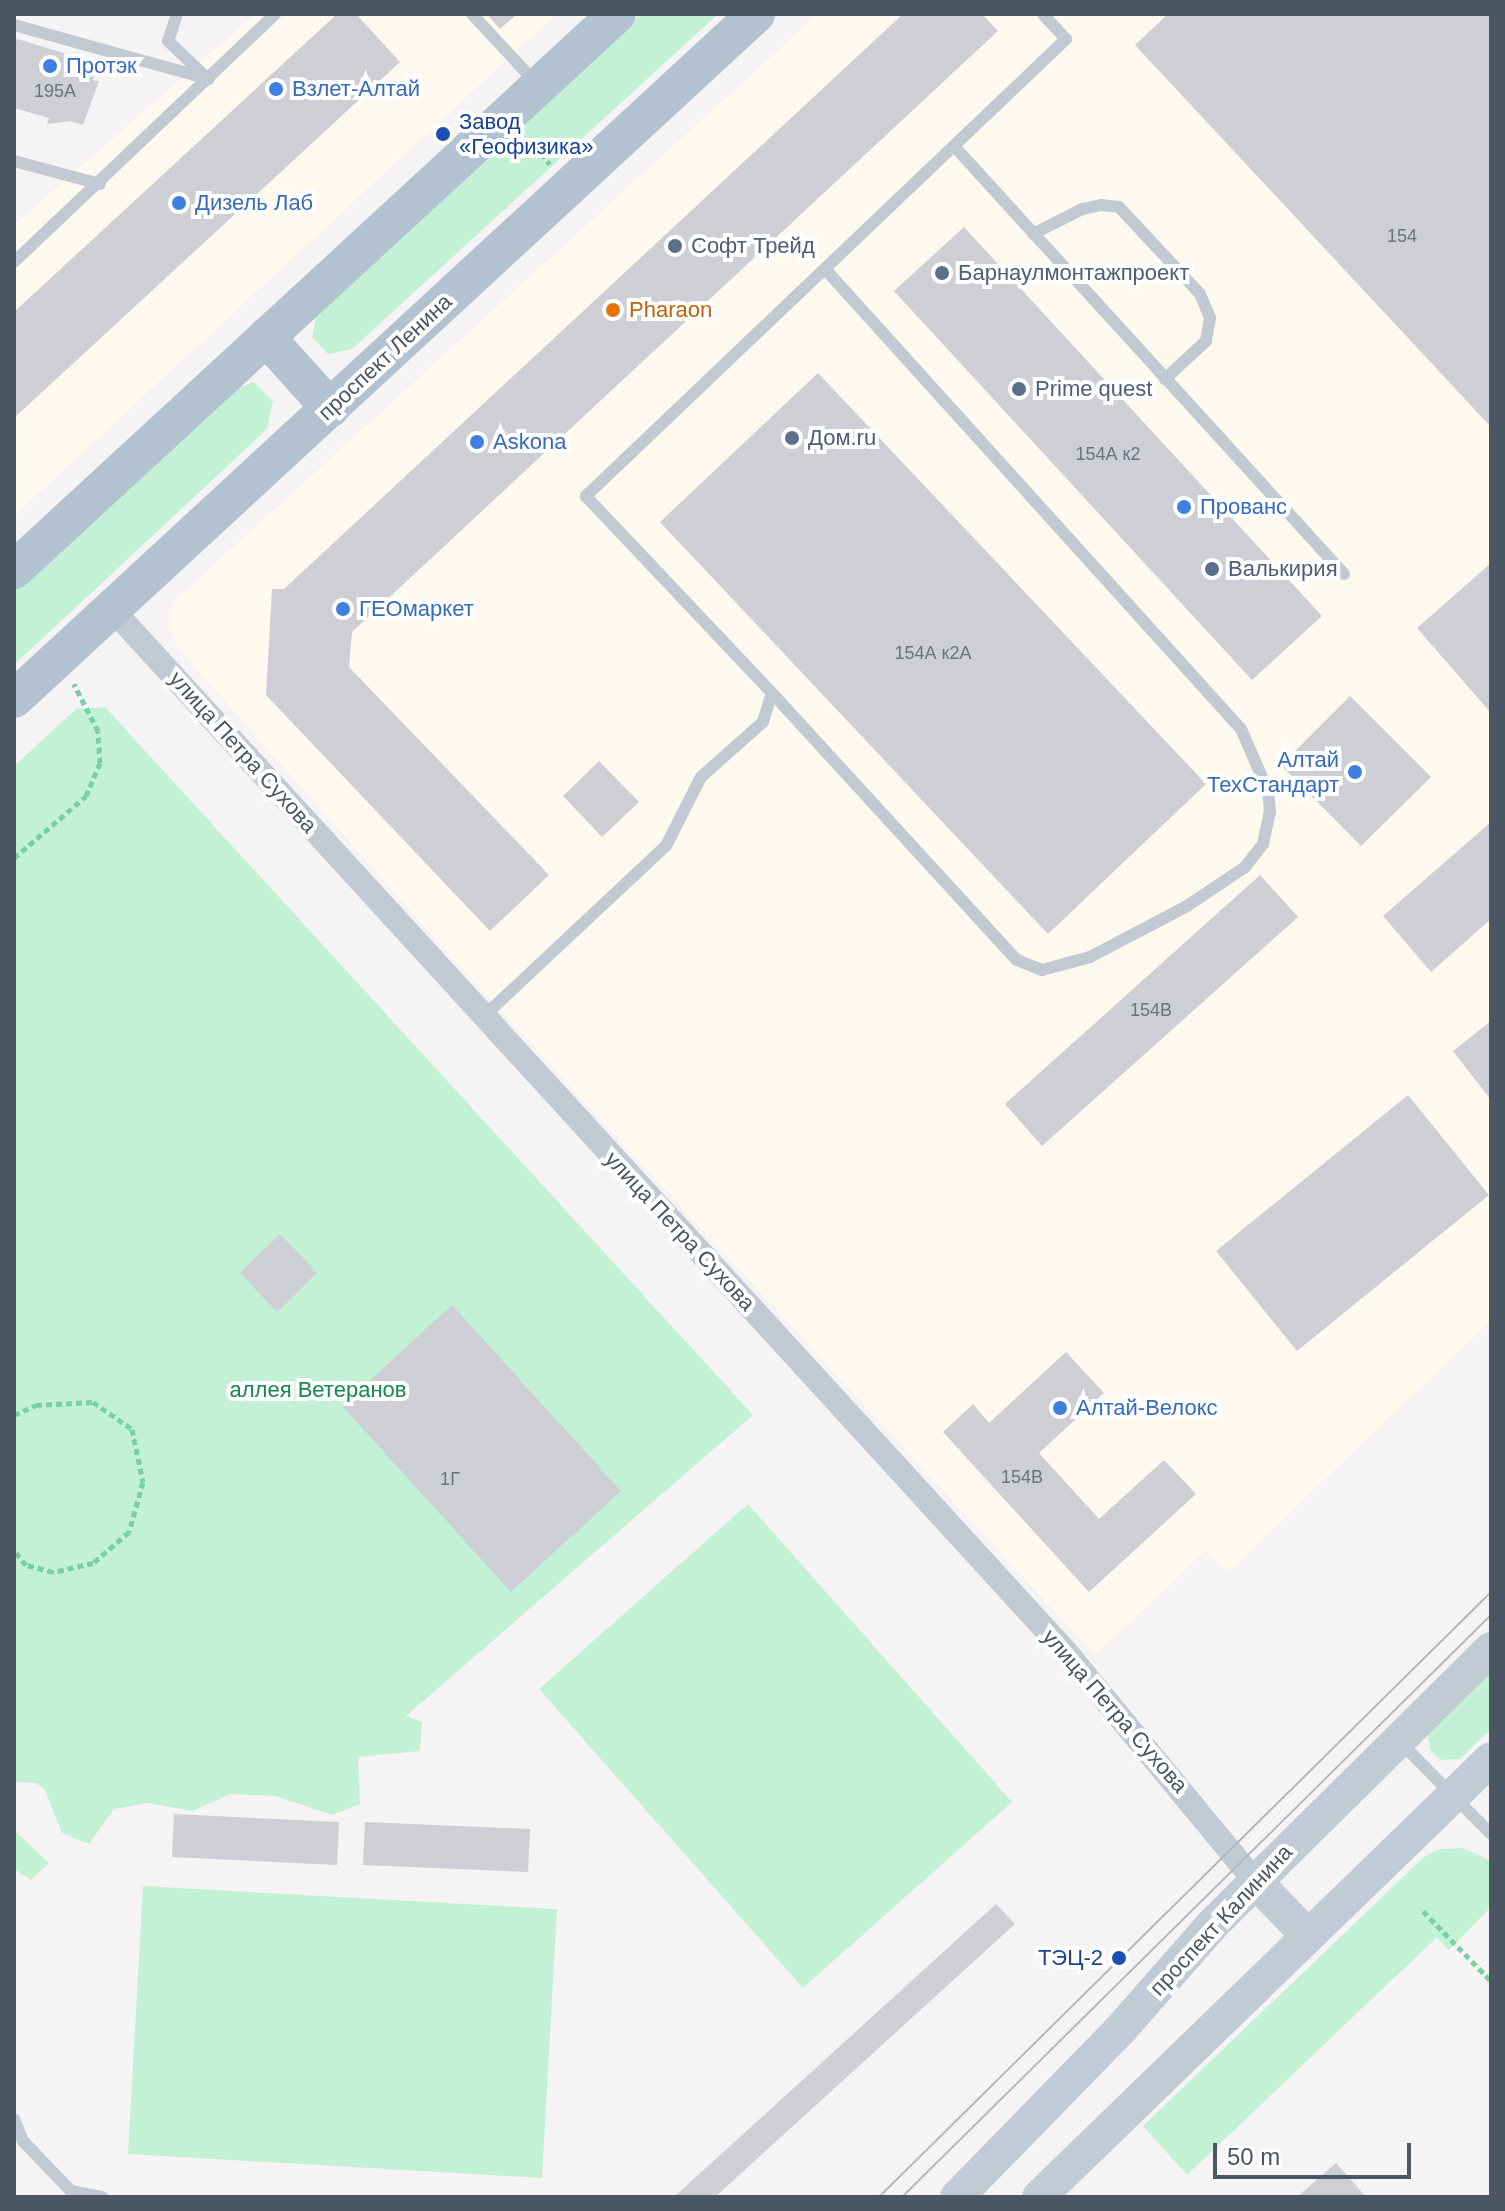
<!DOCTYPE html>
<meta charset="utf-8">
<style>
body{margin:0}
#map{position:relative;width:1505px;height:2211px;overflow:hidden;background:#f5f3f3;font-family:Arial,sans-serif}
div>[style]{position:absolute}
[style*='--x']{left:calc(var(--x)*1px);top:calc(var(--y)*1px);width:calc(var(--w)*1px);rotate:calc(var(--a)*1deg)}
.commercial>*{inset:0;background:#fdf9ef}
.green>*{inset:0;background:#c3f1d5}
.building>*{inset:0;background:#cdcfd5}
.path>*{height:5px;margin-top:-2.5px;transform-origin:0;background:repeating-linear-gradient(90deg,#7ad0a6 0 6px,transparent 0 10px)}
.lane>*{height:12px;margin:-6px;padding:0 6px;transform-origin:6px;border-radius:6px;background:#c1cad2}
.street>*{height:24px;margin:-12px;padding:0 12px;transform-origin:12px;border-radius:12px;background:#c1cad2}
.secondary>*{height:34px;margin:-17px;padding:0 17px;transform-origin:17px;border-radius:17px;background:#c1cbd6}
.primary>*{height:38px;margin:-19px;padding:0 19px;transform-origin:19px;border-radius:19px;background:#b3c2d1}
.tram>*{height:2px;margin:-1px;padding:0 1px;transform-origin:1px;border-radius:1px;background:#b5b8bd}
.dots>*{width:22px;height:22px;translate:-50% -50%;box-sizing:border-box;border:4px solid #fff;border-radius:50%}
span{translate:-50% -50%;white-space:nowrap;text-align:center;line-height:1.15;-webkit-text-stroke:8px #fff;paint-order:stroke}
.number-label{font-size:18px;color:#6b747e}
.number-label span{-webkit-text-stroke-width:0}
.shop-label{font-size:22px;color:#366cbe}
.left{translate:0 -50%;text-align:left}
.right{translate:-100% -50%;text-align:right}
.transit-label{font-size:22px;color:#164399}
.service-label{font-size:22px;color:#4e5e75}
.food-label{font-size:22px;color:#c56008}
.street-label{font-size:22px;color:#4a5661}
.park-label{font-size:22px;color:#17864f}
.frame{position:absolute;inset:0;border:16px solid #4a5661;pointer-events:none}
.scale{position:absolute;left:1213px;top:2143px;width:198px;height:36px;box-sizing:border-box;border:4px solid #4a5661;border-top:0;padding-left:10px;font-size:24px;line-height:28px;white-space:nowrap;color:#4a5661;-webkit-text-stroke:6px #fff;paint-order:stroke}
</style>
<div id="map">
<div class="commercial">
<div style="clip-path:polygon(255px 14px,556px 14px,14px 516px,14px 225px)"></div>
<div style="clip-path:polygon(818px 14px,1491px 14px,1491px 1320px,1228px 1572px,1206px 1550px,1095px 1655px,469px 977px,179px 649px,168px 626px,173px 602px)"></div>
</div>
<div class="green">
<div style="clip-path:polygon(641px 14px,718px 14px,352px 349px,328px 354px,312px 337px,317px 312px)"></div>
<div style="clip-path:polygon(254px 382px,273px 401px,267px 429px,14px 665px,14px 591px,228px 391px)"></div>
<div style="clip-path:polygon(105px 707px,753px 1415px,406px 1716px,422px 1722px,420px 1751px,358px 1757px,360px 1804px,332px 1815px,275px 1796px,230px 1794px,193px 1811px,148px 1803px,114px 1809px,89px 1844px,62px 1833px,44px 1788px,36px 1783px,14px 1782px,14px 766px,76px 709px)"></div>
<div style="clip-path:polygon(748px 1504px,1012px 1802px,803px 1988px,539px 1689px)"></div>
<div style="clip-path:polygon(1491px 1672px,1491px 1729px,1460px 1759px,1441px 1760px,1430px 1750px,1428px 1736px,1436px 1722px)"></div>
<div style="clip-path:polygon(14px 1830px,49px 1863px,31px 1880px,14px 1869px)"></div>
<div style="clip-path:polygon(1463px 1848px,1491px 1861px,1491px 1907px,1449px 1950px,1437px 1937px,1187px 2175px,1143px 2126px,1425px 1856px,1440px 1849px)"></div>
<div style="clip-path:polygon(143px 1886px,557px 1909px,542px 2178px,128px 2154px)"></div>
</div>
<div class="building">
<div style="clip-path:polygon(337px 14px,356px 14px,400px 62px,14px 418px,14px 312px)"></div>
<div style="clip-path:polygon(487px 14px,517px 14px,500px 29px)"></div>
<div style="clip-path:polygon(903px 14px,982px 14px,998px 31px,352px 632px,349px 667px,549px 875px,490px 931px,266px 695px,272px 589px,284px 589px)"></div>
<div style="clip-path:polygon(1168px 14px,1491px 14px,1491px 427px,1135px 45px)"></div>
<div style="clip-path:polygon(14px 38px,97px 63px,93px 80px,99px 81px,83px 125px,70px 121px,47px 124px,49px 118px,14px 108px)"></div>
<div style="clip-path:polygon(964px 227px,1322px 616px,1252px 680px,894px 291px)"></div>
<div style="clip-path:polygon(818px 373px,1206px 784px,1048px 934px,660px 522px)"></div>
<div style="clip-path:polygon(1491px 563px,1491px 713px,1417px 628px)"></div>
<div style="clip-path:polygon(1350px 696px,1431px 777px,1361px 846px,1281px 765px)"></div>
<div style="clip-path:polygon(599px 761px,639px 802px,602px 837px,563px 796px)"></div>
<div style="clip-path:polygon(1491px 822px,1491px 919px,1431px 972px,1383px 916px)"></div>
<div style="clip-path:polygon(1260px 875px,1298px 917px,1042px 1146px,1005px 1104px)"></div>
<div style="clip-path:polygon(1491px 1021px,1491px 1100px,1453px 1051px)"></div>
<div style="clip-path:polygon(1408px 1095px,1489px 1195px,1297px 1351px,1216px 1251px)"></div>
<div style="clip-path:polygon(280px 1234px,317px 1273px,277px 1312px,240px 1273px)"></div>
<div style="clip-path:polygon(452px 1305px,621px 1491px,511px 1592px,342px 1406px)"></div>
<div style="clip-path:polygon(1066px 1352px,1104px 1393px,1039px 1453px,1099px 1519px,1164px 1460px,1196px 1494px,1089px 1592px,943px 1432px,973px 1404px,989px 1423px)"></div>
<div style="clip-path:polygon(174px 1814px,339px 1822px,337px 1865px,172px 1857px)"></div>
<div style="clip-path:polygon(365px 1822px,530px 1829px,528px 1872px,363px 1865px)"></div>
<div style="clip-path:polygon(996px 1904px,1015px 1924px,715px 2197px,674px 2197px)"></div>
<div style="clip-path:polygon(1336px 2163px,1366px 2197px,1297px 2197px)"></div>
</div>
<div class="path">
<div style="--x:528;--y:138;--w:34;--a:50"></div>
<div style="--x:14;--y:858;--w:95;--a:-40.7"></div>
<div style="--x:86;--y:796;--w:36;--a:-67"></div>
<div style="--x:100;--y:763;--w:32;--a:-94"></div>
<div style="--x:98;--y:731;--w:53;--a:-117.1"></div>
<div style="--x:14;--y:1415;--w:24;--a:-24"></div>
<div style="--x:36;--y:1405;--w:57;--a:-3"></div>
<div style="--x:93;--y:1402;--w:47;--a:34.7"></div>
<div style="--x:132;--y:1429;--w:54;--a:78.3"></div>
<div style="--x:143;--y:1482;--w:52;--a:105.6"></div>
<div style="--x:129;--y:1532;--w:48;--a:139.3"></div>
<div style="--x:93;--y:1563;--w:41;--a:167.3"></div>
<div style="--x:53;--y:1572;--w:28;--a:-165"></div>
<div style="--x:26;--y:1565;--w:19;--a:-129"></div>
<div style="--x:1423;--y:1911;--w:98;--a:45.8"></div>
</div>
<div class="lane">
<div style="--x:177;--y:14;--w:28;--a:108"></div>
<div style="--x:168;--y:41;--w:52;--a:43.5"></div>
<div style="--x:472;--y:14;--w:93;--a:47.2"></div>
<div style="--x:14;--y:25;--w:202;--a:15.5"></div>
<div style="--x:954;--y:146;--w:579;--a:47.66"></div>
<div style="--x:14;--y:161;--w:89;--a:15"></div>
<div style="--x:1033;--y:234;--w:55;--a:-27"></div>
<div style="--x:1082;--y:209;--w:19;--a:-12"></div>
<div style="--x:1101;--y:205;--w:18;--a:6"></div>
<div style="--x:1119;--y:207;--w:119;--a:47"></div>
<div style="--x:1200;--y:294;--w:26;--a:67"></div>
<div style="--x:1210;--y:318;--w:23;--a:100"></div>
<div style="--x:1206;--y:341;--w:56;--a:137.2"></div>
<div style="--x:14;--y:262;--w:360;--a:-43.5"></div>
<div style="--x:772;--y:693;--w:362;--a:47.5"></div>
<div style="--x:1017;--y:960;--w:27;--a:22"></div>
<div style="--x:1042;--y:970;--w:50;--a:-15.2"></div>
<div style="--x:1090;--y:957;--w:110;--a:-27.7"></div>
<div style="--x:1187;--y:906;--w:70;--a:-33.9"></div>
<div style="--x:1245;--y:867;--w:29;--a:-52"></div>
<div style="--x:1263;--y:844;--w:33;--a:-78"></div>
<div style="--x:1270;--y:812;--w:21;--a:-95"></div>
<div style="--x:1268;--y:791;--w:68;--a:-113.5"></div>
<div style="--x:1241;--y:729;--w:620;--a:-132.12"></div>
<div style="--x:483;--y:1017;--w:250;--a:-43.1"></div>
<div style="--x:666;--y:846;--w:77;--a:-63.1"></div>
<div style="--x:701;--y:777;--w:83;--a:-41.6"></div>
<div style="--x:763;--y:722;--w:30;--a:-73"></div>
<div style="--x:772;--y:693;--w:271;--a:-133.4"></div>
<div style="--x:586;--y:496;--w:663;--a:-43.59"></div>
<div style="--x:1066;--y:39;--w:34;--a:-133"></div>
<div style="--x:1400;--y:1742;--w:129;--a:45.3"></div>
<div style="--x:14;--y:2119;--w:24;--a:68"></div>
<div style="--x:23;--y:2141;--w:69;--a:46.2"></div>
<div style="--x:71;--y:2191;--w:32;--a:11"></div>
</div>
<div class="street">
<div style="--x:112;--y:609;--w:1413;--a:47.55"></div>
<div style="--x:1066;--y:1652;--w:297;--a:50.5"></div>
</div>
<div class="secondary">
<div style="--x:1255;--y:1881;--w:76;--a:46.1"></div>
<div style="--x:957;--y:2197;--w:233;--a:-45.7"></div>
<div style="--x:1120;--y:2030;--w:141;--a:-48.7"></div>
<div style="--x:1213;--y:1924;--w:391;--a:-44.7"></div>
<div style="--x:1039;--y:2197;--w:629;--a:-44.1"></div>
</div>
<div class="primary">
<div style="--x:266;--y:337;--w:96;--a:48"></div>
<div style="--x:14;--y:570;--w:820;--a:-42.68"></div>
<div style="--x:14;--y:699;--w:1010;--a:-42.71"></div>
</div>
<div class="tram">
<div style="--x:879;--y:2197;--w:861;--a:-44.67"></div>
<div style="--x:902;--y:2197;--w:828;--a:-44.66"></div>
</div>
<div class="dots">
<div style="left:50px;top:66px;background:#3f7fe0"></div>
<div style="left:276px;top:89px;background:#3f7fe0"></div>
<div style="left:443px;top:134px;background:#1a4fb4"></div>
<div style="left:179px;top:203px;background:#3f7fe0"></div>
<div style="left:675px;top:246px;background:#5c6f8a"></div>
<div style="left:942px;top:273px;background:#5c6f8a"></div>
<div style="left:613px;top:310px;background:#e8710a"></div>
<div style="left:1019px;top:389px;background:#5c6f8a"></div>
<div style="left:792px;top:438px;background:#5c6f8a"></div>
<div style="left:477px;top:442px;background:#3f7fe0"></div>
<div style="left:1184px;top:507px;background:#3f7fe0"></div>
<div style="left:1212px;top:569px;background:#5c6f8a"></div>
<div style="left:343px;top:609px;background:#3f7fe0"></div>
<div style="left:1355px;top:772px;background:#3f7fe0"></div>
<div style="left:1060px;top:1408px;background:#3f7fe0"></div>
<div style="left:1119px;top:1958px;background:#1a4fb4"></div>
</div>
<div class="number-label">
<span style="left:55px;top:91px">195А</span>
<span style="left:1402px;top:236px">154</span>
<span style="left:1108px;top:454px">154А к2</span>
<span style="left:933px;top:653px">154А к2А</span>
<span style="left:1151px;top:1010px">154В</span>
<span style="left:1022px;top:1477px">154В</span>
<span style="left:450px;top:1479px">1Г</span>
</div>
<div class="shop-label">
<span class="left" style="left:66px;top:66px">Протэк</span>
<span class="left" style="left:292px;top:89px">Взлет-Алтай</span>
<span class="left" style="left:195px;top:203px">Дизель Лаб</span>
<span class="left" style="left:493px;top:442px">Askona</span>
<span class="left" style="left:1200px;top:507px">Прованс</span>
<span class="left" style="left:359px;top:609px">ГЕОмаркет</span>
<span class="right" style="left:1339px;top:772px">Алтай<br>ТехСтандарт</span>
<span class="left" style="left:1076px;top:1408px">Алтай-Велокс</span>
</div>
<div class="transit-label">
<span class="left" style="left:459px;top:134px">Завод<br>«Геофизика»</span>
<span class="right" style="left:1103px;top:1958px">ТЭЦ-2</span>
</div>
<div class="service-label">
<span class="left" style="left:691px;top:246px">Софт Трейд</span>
<span class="left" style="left:958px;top:273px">Барнаулмонтажпроект</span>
<span class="left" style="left:1035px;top:389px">Prime quest</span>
<span class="left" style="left:808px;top:438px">Дом.ru</span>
<span class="left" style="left:1228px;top:569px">Валькирия</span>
</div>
<div class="food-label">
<span class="left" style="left:629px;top:310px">Pharaon</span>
</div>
<div class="street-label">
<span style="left:385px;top:357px;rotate:-43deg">проспект Ленина</span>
<span style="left:243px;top:752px;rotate:48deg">улица Петра Сухова</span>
<span style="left:680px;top:1231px;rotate:47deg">улица Петра Сухова</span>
<span style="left:1115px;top:1711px;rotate:49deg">улица Петра Сухова</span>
<span style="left:1221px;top:1920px;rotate:-47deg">проспект Калинина</span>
</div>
<div class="park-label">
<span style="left:318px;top:1390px">аллея Ветеранов</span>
</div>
<div class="frame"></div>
<div class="scale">50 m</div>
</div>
